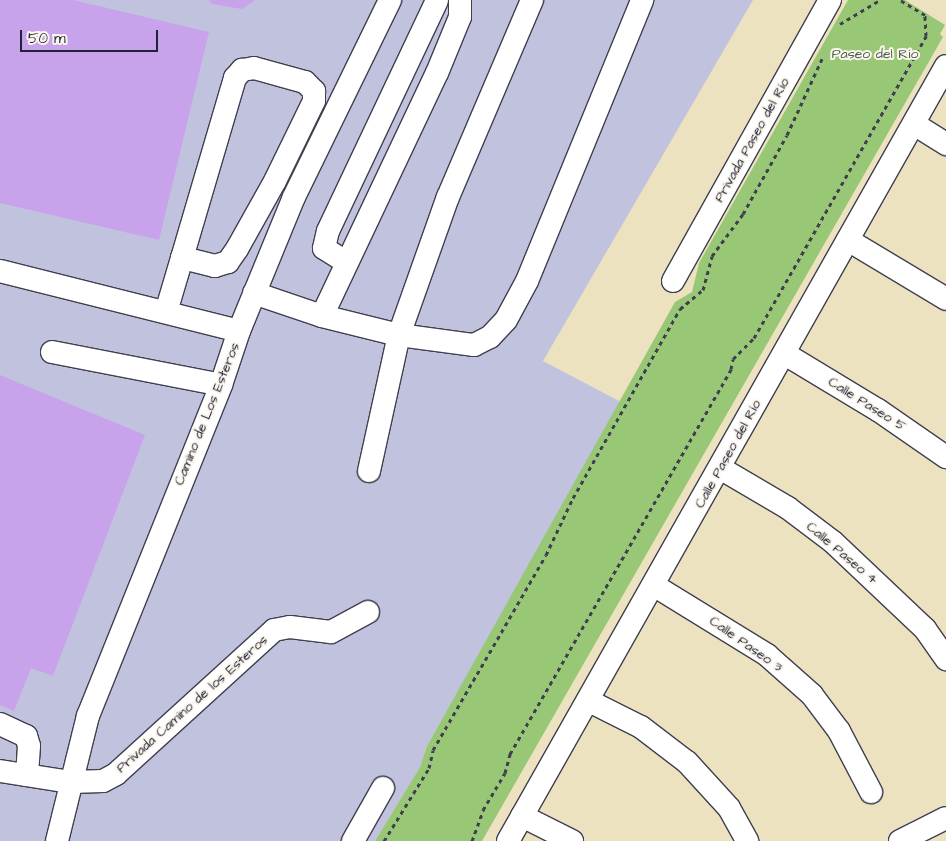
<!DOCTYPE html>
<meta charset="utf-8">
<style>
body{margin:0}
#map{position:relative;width:946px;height:841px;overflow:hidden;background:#ece2c0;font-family:"Architects Daughter",sans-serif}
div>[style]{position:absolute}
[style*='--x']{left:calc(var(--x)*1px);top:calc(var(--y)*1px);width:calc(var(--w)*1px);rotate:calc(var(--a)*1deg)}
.industrial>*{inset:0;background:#c1c2dd}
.green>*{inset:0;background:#98c776}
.building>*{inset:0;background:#c8a3eb}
.path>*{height:3px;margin-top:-1.5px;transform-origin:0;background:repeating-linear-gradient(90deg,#403f4f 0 4px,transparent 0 8px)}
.roads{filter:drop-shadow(1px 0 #403f4f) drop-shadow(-1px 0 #403f4f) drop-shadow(0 1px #403f4f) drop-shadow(0 -1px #403f4f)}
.minor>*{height:22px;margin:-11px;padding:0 11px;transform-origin:11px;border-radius:11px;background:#fff}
span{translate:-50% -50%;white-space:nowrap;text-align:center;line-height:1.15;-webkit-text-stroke:4px #fbf7ec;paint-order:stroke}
.park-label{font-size:14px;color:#4b5c50}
.street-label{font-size:14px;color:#22223b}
.scale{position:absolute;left:20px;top:30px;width:138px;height:22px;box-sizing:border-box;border:2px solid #22223b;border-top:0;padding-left:6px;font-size:15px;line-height:18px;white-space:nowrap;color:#22223b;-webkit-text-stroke:4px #fbf7ec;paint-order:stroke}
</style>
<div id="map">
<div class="industrial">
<div style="clip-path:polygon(0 0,753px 0,543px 361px,621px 402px,427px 746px,420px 767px,375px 841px,0 841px)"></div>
</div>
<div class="green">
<div style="clip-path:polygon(848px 0,905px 0,945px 25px,940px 34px,943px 37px,482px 841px,375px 841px,420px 767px,427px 746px,675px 302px,692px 292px,699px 263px)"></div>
</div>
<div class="building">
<div style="clip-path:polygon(0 0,73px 0,209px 32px,159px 240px,0 203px)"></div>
<div style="clip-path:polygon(209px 0,255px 0,242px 9px,212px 4px)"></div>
<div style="clip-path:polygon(0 375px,145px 435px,53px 676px,31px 668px,14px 711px,0 705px)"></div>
</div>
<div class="path">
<div style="--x:840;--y:24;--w:47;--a:-31"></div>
<div style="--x:384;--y:841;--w:86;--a:-58.3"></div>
<div style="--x:429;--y:768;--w:18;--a:-77"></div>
<div style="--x:433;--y:750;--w:225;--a:-59.9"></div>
<div style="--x:546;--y:555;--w:63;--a:-64.7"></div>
<div style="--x:573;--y:498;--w:217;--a:-60.5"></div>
<div style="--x:680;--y:309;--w:30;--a:-40"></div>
<div style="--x:703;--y:290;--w:35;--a:-75"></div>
<div style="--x:712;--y:256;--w:52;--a:-53.6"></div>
<div style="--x:743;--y:214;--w:90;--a:-60.9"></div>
<div style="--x:787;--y:135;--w:84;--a:-65.3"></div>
<div style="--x:472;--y:841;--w:33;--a:-70"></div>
<div style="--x:483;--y:810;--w:43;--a:-59.3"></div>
<div style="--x:505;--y:773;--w:20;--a:-75"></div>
<div style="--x:510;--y:754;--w:444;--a:-60.1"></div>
<div style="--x:731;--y:369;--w:10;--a:-79"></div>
<div style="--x:733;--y:359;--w:30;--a:-45"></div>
<div style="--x:754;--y:338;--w:348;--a:-60.3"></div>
<div style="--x:926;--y:36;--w:21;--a:-93"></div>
<div style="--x:925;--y:15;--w:29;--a:-149"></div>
</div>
<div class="roads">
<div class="minor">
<div style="--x:914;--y:124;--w:38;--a:32"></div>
<div style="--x:848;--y:240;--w:114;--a:31"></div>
<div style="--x:346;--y:262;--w:26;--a:-148"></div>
<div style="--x:324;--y:248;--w:17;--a:-77"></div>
<div style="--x:328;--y:231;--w:255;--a:-64.7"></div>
<div style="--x:0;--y:271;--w:246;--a:14.1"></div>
<div style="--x:673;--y:281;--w:322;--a:-60.8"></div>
<div style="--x:254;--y:293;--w:72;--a:18.7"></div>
<div style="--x:322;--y:316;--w:79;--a:13.9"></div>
<div style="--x:399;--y:335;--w:76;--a:7.6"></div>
<div style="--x:474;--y:345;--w:18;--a:-27"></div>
<div style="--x:490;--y:337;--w:23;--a:-47"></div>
<div style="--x:506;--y:320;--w:44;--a:-61.7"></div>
<div style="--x:527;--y:281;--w:304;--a:-67.7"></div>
<div style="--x:166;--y:312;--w:56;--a:-73.5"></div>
<div style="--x:182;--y:258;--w:188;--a:-73.6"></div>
<div style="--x:235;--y:78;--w:11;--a:-49"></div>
<div style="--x:242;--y:70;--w:12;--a:-9"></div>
<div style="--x:254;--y:68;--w:53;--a:15.4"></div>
<div style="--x:305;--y:82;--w:13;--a:45"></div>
<div style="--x:314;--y:91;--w:10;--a:90"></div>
<div style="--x:314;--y:101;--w:89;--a:116"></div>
<div style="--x:275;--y:181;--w:78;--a:119.2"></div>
<div style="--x:237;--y:249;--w:16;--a:125"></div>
<div style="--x:228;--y:262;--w:14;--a:163"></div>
<div style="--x:215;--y:266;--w:34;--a:-166"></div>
<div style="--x:322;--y:316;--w:269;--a:-64.7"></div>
<div style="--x:437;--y:73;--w:61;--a:-67.7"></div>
<div style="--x:460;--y:17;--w:17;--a:-90"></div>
<div style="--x:52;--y:352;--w:172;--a:11"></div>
<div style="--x:785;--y:354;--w:109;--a:31.1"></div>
<div style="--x:878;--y:410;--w:83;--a:34.7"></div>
<div style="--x:720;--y:468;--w:79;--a:30.5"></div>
<div style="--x:788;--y:508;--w:56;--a:37.1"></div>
<div style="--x:833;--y:542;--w:127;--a:43.4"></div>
<div style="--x:925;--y:629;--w:37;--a:55"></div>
<div style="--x:369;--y:471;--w:139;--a:-77.6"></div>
<div style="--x:399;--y:335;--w:146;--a:-70.5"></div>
<div style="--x:448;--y:197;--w:214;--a:-66.9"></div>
<div style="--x:655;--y:586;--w:132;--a:31.6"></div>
<div style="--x:767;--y:655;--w:60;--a:41.6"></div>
<div style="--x:812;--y:695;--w:45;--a:53.1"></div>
<div style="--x:839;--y:731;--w:69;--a:62.3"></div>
<div style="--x:589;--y:701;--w:58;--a:26.6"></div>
<div style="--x:641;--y:727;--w:58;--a:37.3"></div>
<div style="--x:687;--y:762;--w:62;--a:47.6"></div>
<div style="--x:729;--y:808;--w:38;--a:61"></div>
<div style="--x:0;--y:724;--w:29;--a:25"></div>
<div style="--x:26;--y:736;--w:10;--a:73"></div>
<div style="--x:29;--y:746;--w:29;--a:94"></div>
<div style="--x:0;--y:771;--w:72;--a:8.8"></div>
<div style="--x:71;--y:782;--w:32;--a:-2"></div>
<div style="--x:103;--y:781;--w:15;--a:-28"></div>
<div style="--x:116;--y:774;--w:214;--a:-42.3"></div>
<div style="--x:274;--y:630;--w:16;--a:-11"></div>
<div style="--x:290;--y:627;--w:41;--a:7"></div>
<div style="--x:331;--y:632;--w:42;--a:-28.4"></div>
<div style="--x:522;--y:816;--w:56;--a:26.6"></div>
<div style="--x:57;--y:841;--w:129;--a:-76.1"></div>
<div style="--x:88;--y:716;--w:357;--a:-68.1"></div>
<div style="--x:221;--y:385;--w:57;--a:-71.6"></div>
<div style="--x:239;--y:331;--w:145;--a:-67.7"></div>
<div style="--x:294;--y:197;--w:219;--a:-64"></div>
<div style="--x:353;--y:841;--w:61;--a:-60.5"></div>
<div style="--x:508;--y:841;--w:890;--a:-60.53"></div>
<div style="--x:900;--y:841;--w:51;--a:-26.6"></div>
</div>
</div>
<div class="park-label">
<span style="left:875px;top:54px">Paseo del Río</span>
</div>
<div class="street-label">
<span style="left:752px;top:140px;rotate:-61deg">Privada Paseo del Río</span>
<span style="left:867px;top:404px;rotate:32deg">Calle Paseo 5</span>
<span style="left:207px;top:414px;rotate:-68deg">Camino de Los Esteros</span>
<span style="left:728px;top:454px;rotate:-61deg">Calle Paseo del Río</span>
<span style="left:842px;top:553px;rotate:40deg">Calle Paseo 4</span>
<span style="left:746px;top:644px;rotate:35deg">Calle Paseo 3</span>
<span style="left:192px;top:704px;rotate:-42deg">Privada Camino de los Esteros</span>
</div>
<div class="scale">50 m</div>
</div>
